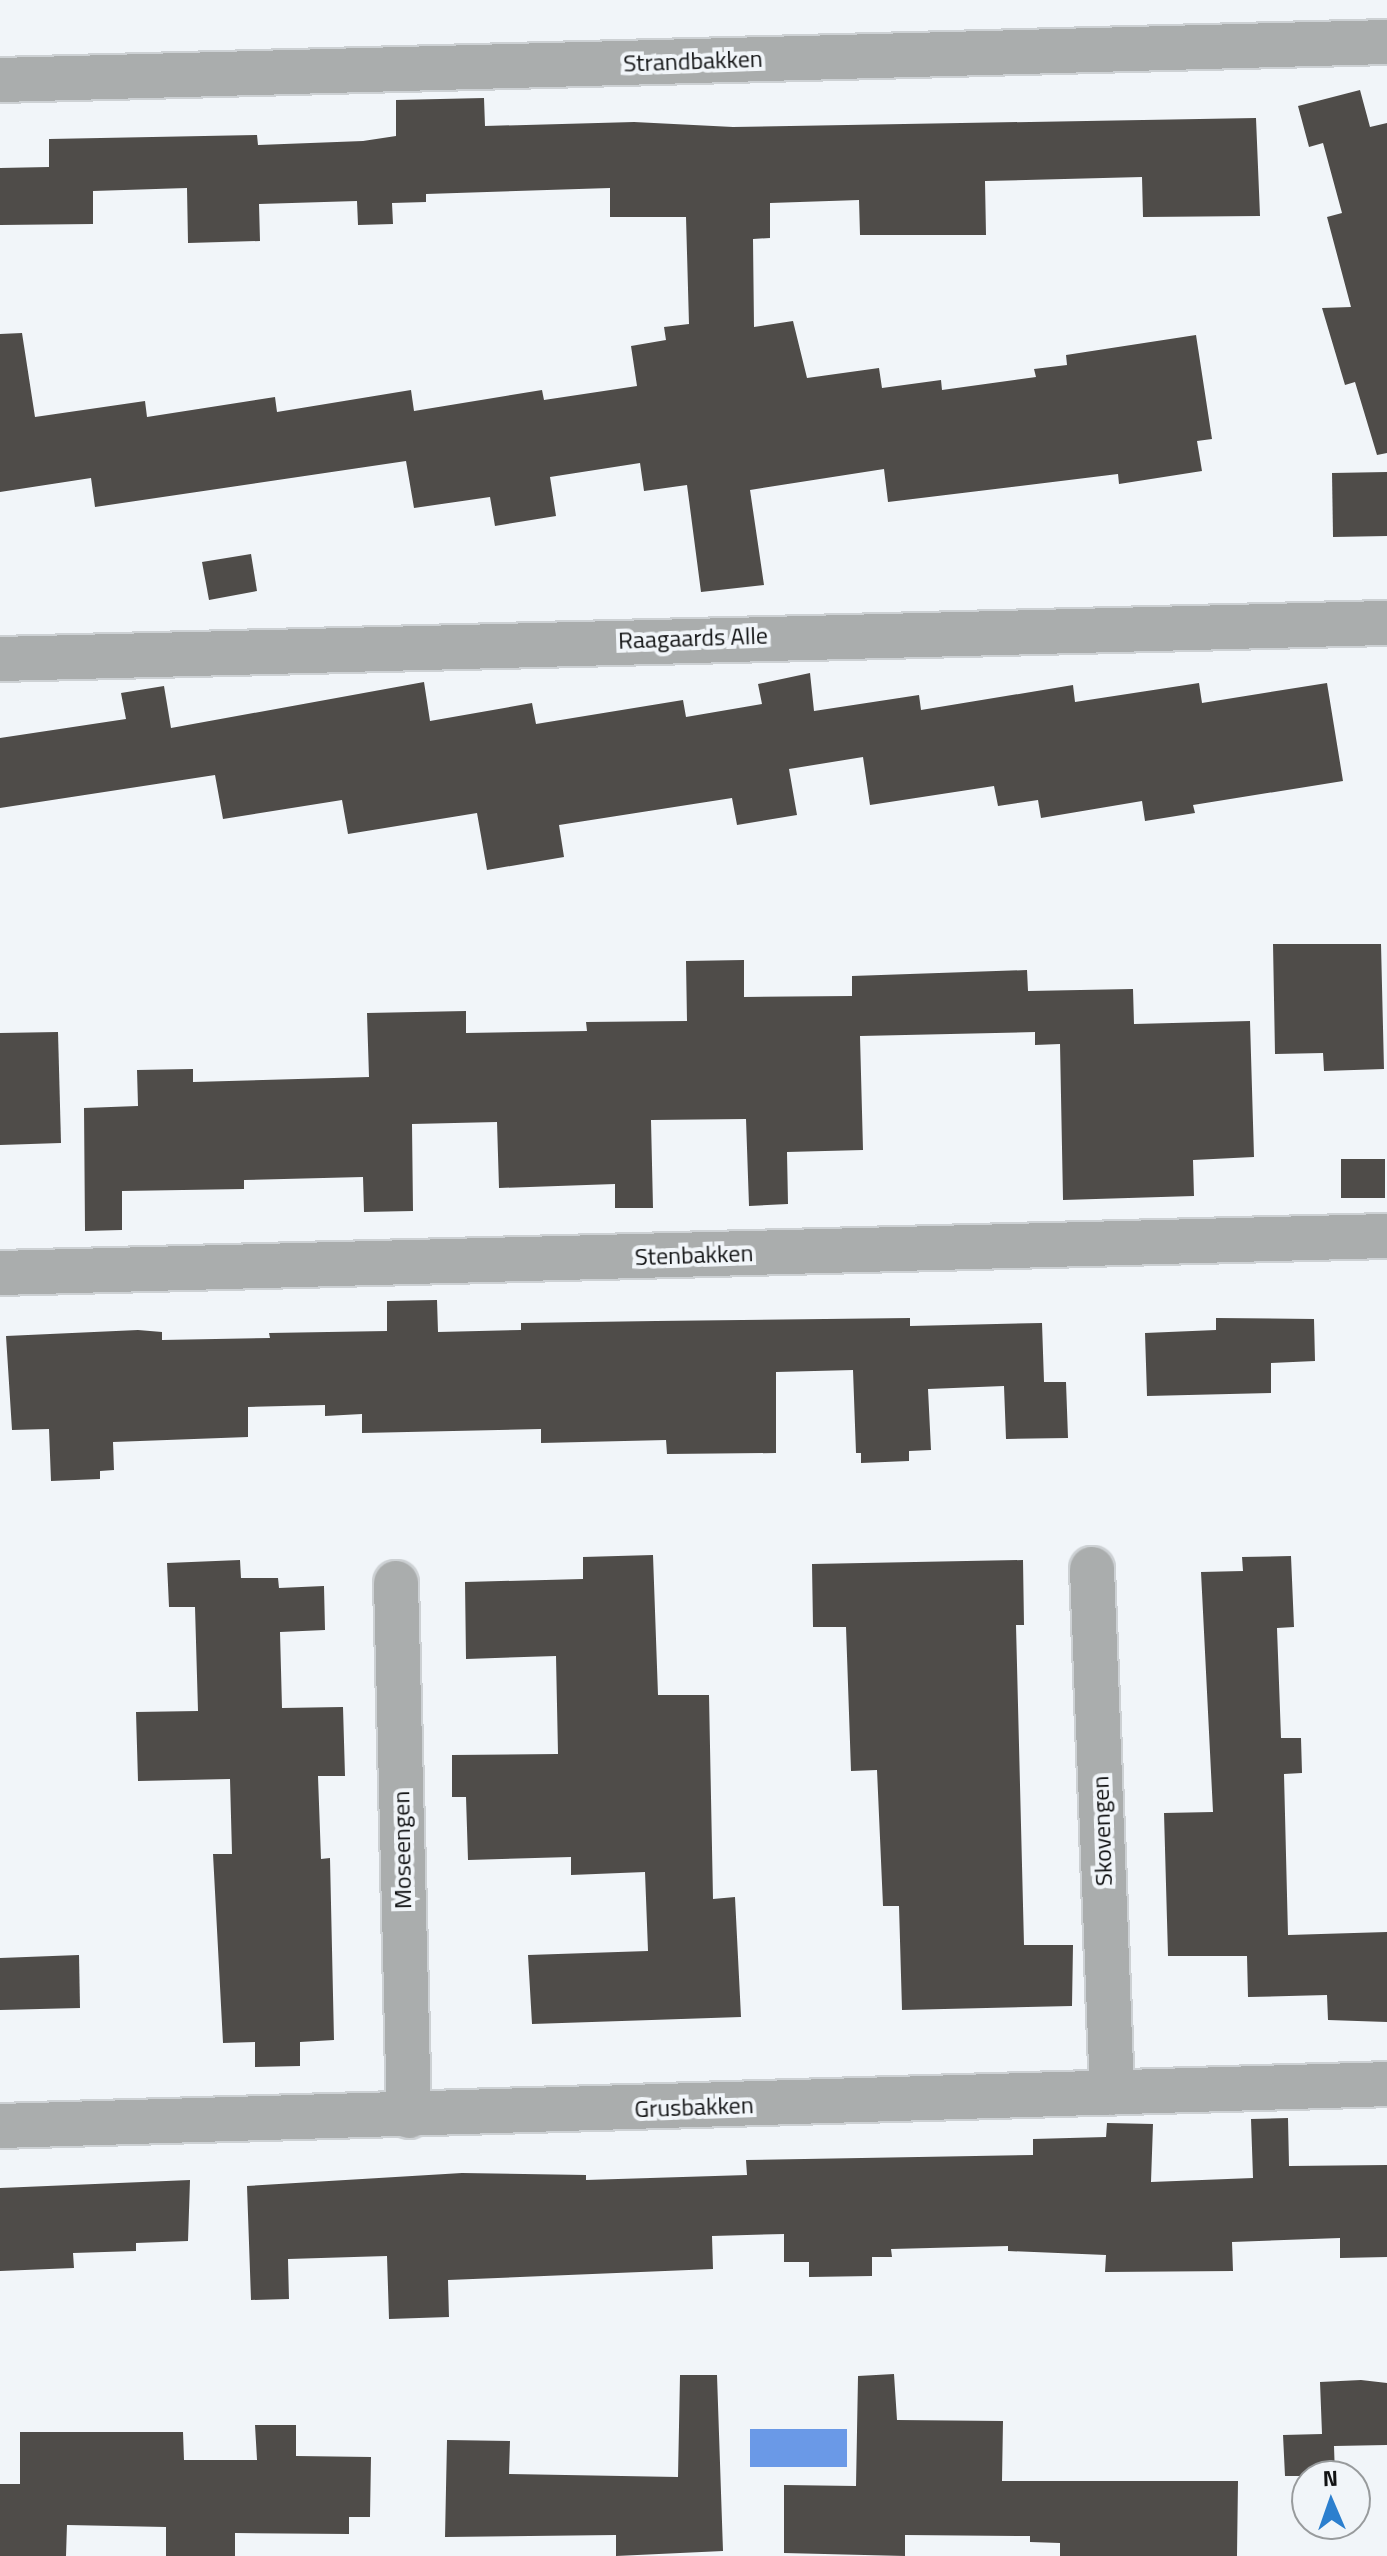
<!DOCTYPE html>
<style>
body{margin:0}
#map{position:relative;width:1387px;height:2556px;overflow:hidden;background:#f1f5f9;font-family:"Titillium Web",sans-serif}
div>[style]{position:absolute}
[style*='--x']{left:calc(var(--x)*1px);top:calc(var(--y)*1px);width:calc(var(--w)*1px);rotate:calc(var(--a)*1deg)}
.water>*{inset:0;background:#6a99e7}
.building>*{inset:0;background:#4f4c49}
.roads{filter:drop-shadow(2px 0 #cdd1d4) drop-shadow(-2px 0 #cdd1d4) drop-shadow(0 2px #cdd1d4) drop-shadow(0 -2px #cdd1d4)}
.minor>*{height:44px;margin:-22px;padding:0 22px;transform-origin:22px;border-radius:22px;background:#aaadad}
span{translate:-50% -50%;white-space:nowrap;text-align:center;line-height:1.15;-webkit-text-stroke:8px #f1f5f9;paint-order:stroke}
.street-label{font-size:24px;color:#121314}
.north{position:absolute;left:1291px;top:2460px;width:80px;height:80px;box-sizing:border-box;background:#f1f5f9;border:2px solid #989b9d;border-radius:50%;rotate:358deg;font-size:22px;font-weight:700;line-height:32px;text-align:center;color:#121314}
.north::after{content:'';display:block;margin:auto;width:28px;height:36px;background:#2c7fce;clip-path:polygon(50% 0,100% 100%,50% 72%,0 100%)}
</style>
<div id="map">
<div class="water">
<div style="clip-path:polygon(750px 2429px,847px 2429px,847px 2467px,750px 2467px)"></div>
</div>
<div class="building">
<div style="clip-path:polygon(1360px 90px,1370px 127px,1387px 123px,1387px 453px,1377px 455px,1355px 382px,1345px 385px,1322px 308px,1351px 307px,1327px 217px,1342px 213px,1323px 143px,1309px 147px,1298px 106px)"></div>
<div style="clip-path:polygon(484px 98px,485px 126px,634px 122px,733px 127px,1256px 118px,1260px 216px,1143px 217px,1142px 177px,985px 181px,986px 235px,860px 235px,859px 200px,770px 203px,770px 238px,753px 239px,754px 327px,793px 321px,807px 378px,879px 368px,882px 388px,941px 380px,942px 390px,1036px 377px,1034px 369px,1067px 365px,1066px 355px,1196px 335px,1212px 439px,1197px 441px,1202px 471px,1119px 484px,1118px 474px,888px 502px,884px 469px,750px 490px,764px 585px,701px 592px,687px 485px,644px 491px,640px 463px,550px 477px,556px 516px,495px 526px,490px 497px,414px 508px,406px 461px,95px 507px,91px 478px,0 492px,0 334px,22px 333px,35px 417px,145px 401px,147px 417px,275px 397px,277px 412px,411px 390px,414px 411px,542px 390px,544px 400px,637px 386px,631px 346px,666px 340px,664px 327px,689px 324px,686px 217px,610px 217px,610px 188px,426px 194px,426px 202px,392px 203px,393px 224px,358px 225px,357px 201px,259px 204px,260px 241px,188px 243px,187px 188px,93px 191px,93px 224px,0 225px,0 168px,49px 167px,49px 139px,257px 135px,258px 145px,363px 141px,396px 136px,396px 100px)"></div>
<div style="clip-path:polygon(1387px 472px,1387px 536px,1333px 537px,1332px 473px)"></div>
<div style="clip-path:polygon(251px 554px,257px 591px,209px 600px,202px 562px)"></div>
<div style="clip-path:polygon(810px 673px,814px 711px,919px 695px,921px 710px,1073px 685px,1075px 702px,1199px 683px,1202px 703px,1327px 683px,1343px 781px,1193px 805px,1195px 813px,1145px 821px,1142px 801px,1041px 818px,1038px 800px,998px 806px,994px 786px,870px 805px,863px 757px,789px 769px,797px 815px,737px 825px,732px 798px,559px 825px,564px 857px,487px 870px,477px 813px,348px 834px,342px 800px,223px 819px,215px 775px,0 808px,0 738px,126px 719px,121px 693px,164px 686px,171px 728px,424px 682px,430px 721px,532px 703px,536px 724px,683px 700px,686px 717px,762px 704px,758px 684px)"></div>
<div style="clip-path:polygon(1273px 944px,1381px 944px,1384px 1069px,1324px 1071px,1323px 1053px,1275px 1054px)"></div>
<div style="clip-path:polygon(744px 960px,744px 997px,852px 996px,852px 976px,1027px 970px,1028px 991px,1133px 989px,1134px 1024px,1250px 1021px,1254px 1157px,1193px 1160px,1194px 1196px,1063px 1200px,1060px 1044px,1035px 1045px,1035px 1032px,860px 1036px,863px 1150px,787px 1152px,788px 1204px,749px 1206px,746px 1119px,651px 1120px,653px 1208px,615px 1208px,615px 1184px,499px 1188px,497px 1122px,412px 1124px,413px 1211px,364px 1212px,363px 1177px,244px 1180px,244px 1189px,122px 1191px,122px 1230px,85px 1231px,84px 1108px,138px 1106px,137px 1070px,193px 1069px,193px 1082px,369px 1077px,367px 1013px,466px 1011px,466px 1033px,587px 1031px,586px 1022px,687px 1021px,686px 961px)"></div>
<div style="clip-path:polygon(58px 1032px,61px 1143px,0 1145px,0 1033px)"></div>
<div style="clip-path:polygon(1341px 1159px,1385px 1159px,1385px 1198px,1341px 1198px)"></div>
<div style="clip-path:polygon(437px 1300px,438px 1332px,521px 1330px,521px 1323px,656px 1321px,910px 1318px,910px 1326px,1042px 1323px,1044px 1382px,1066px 1382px,1068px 1438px,1006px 1439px,1004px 1386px,928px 1389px,931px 1450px,909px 1451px,909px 1461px,861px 1463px,861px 1453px,856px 1453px,853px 1370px,776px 1372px,776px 1453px,667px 1454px,666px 1440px,541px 1443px,541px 1429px,362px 1433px,362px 1414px,325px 1416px,325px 1405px,248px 1407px,248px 1437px,113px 1442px,114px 1470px,100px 1471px,100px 1479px,51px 1481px,49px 1429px,12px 1430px,6px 1336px,138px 1330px,162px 1332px,162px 1340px,270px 1338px,269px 1333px,387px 1331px,387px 1301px)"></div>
<div style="clip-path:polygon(1216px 1318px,1314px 1319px,1315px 1361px,1271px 1363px,1271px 1393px,1147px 1396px,1145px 1333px,1216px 1330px)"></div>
<div style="clip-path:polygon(653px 1555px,658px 1695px,709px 1695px,713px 1899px,735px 1897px,741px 2017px,532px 2024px,528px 1955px,648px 1951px,645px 1872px,571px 1875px,571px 1857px,468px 1860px,466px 1797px,452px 1797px,452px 1755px,558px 1754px,556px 1656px,466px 1659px,465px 1582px,583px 1579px,583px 1557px)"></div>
<div style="clip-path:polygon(1291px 1556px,1294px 1627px,1277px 1628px,1281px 1738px,1301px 1738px,1302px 1773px,1284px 1774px,1288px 1935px,1387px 1932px,1387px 2022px,1328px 2020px,1327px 1995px,1248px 1997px,1247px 1956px,1168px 1956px,1164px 1813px,1213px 1812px,1201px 1572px,1243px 1571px,1242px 1557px)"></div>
<div style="clip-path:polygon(240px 1560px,241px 1578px,278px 1578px,279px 1588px,324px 1586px,325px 1630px,280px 1632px,282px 1708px,343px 1707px,345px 1776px,318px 1776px,321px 1859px,330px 1858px,334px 2040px,300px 2042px,300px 2066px,255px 2067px,255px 2042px,223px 2043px,213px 1854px,232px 1854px,230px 1779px,138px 1781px,136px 1712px,198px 1711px,195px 1607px,169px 1607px,167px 1563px)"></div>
<div style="clip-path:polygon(1023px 1560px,1024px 1625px,1016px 1625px,1024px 1945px,1073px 1945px,1072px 2006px,902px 2010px,899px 1906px,883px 1906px,877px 1770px,851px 1771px,846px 1627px,813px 1627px,812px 1564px)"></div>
<div style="clip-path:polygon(79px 1955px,80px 2008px,0 2010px,0 1958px)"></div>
<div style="clip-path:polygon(1288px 2118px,1289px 2166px,1387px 2165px,1387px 2257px,1340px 2258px,1340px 2238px,1232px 2242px,1233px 2271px,1105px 2272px,1106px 2255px,1008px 2251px,1008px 2246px,891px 2249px,892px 2257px,872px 2257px,872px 2276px,809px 2277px,809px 2262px,784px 2262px,784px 2234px,712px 2236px,713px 2269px,448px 2280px,449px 2317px,389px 2319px,387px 2256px,288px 2259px,289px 2299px,251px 2300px,247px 2186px,462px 2173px,586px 2175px,586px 2180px,747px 2175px,746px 2160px,1033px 2155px,1033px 2139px,1106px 2137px,1107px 2123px,1153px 2124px,1151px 2182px,1253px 2178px,1251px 2119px)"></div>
<div style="clip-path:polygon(190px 2180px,188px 2241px,136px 2243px,136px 2251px,73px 2253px,74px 2268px,0 2271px,0 2188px)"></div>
<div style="clip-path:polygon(894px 2374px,897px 2420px,1003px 2421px,1002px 2481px,1238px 2481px,1237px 2556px,1060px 2556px,1060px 2543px,1030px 2542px,1030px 2536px,905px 2535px,905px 2556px,784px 2553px,784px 2485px,856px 2486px,858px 2376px)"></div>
<div style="clip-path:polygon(680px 2375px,717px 2375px,723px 2551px,616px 2556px,616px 2535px,445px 2537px,447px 2440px,510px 2441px,509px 2474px,678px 2477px)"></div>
<div style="clip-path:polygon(1361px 2380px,1387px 2383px,1387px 2445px,1334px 2446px,1335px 2476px,1285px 2476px,1283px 2435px,1322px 2434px,1320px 2382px)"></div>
<div style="clip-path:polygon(255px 2425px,296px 2425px,296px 2456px,371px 2457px,370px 2517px,349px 2517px,349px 2534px,235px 2533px,235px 2556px,166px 2556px,166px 2527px,67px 2525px,66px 2556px,0 2556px,0 2484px,20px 2484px,20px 2432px,183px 2432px,184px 2460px,257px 2460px)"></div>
</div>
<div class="roads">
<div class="minor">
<div style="--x:0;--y:80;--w:1388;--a:-1.57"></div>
<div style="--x:0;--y:659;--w:1387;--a:-1.49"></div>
<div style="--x:0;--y:1273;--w:1387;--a:-1.53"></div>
<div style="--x:1092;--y:1569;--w:524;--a:87.81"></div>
<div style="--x:396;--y:1583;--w:533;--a:88.6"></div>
<div style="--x:0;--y:2126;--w:1388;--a:-1.73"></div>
</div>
</div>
<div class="street-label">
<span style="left:693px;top:61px;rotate:-2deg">Strandbakken</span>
<span style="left:693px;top:638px;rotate:-2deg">Raagaards Alle</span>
<span style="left:694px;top:1255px;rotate:-2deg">Stenbakken</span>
<span style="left:1102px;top:1831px;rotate:-92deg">Skovengen</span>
<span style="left:402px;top:1850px;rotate:-91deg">Moseengen</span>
<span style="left:694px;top:2107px;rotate:-2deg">Grusbakken</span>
</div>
<div class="north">N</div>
</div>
